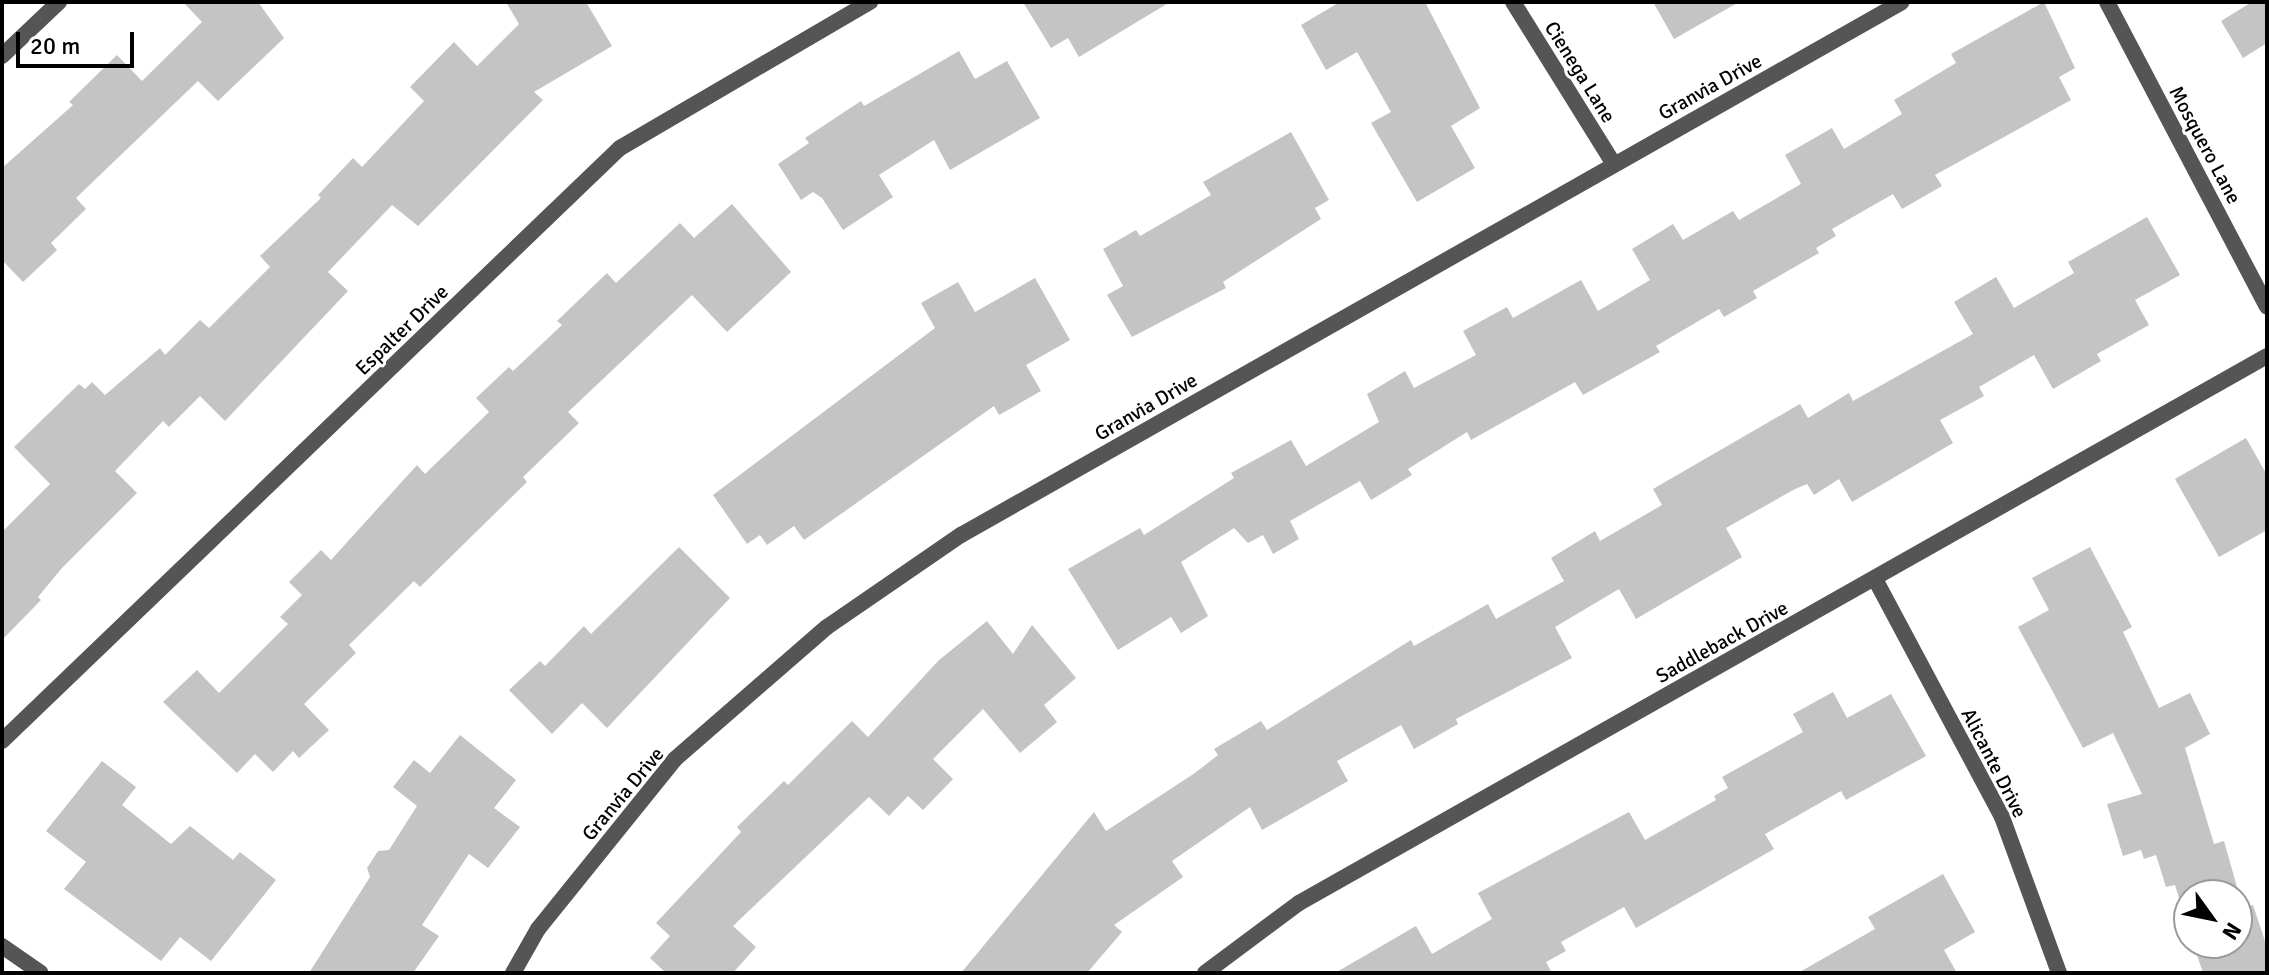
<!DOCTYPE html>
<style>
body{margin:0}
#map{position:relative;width:2269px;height:975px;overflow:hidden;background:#fff;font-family:Signika,sans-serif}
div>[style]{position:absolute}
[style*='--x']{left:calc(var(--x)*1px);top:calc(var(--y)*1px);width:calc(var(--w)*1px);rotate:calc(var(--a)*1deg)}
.building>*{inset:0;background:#c4c4c4}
.street>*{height:16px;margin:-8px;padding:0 8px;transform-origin:8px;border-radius:8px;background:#555}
span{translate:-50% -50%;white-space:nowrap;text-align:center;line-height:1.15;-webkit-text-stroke:6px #fff;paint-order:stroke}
.street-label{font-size:20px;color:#000}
.frame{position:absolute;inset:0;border:4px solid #000;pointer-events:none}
.north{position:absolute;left:2173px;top:879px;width:80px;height:80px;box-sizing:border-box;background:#fff;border:2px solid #999;border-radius:50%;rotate:123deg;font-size:22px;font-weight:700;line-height:32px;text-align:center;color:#000}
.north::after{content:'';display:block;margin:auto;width:28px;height:36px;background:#000;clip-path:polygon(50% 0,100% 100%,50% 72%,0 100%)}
.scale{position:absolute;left:16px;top:32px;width:118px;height:36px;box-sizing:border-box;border:4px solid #000;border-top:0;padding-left:10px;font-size:24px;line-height:28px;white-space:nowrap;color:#000;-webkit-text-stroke:6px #fff;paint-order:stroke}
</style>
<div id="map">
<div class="building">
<div style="clip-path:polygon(183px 2px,258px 2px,284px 38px,218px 101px,198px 81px,76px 198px,86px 209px,51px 243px,57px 250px,23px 282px,2px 260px,2px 168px,73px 105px,69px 102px,117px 55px,142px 81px,202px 22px)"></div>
<div style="clip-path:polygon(506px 2px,586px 2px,612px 46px,534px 92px,543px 100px,418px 226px,392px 205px,328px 272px,348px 291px,225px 421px,200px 396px,169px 427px,163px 421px,115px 471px,137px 493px,62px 568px,38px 597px,41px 600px,2px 640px,2px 532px,50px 484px,14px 447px,79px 384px,85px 389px,92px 382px,105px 395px,160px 348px,165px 355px,200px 320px,209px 328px,270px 267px,260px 256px,321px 198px,318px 195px,353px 158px,362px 167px,424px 101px,410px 87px,454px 42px,477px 66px,519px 24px)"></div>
<div style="clip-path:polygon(1023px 2px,1170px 2px,1079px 57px,1068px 38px,1051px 48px)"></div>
<div style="clip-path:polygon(1340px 2px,1425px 2px,1480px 108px,1451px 126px,1475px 168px,1417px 202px,1371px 123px,1391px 112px,1357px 52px,1326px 70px,1301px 25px)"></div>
<div style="clip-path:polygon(1653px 2px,1739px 2px,1674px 39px)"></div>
<div style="clip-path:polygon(2044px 2px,2075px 68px,2059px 77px,2071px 100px,1935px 175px,1942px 186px,1902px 209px,1893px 194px,1832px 229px,1836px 236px,1816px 248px,1819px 253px,1753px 291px,1757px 298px,1724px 317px,1719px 309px,1656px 346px,1660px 352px,1583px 395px,1575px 382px,1471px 440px,1467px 432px,1408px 469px,1412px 475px,1371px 500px,1360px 481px,1290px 521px,1299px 539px,1273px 554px,1263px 535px,1248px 543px,1234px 528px,1181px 562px,1208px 616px,1181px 633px,1171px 617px,1118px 650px,1068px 569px,1140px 528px,1144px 535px,1234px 478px,1231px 473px,1291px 440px,1306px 466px,1379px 422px,1367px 394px,1405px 371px,1414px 388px,1476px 355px,1463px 331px,1507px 307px,1513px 318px,1581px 280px,1598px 311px,1650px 280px,1632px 249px,1673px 224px,1683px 240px,1733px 211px,1739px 220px,1801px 184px,1785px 155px,1832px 128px,1844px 149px,1902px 114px,1894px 100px,1956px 63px,1951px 54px)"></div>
<div style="clip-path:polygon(2252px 2px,2267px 2px,2267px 43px,2243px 58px,2221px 21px)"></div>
<div style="clip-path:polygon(959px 51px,975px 79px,1007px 61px,1040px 118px,950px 170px,934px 140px,879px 175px,893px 197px,843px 230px,822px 198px,813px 192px,801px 200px,778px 164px,809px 143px,805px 138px,861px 101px,864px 106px)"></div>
<div style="clip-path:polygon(1291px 132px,1329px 200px,1315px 208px,1321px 219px,1223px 282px,1226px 288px,1132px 337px,1107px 295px,1123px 286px,1103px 249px,1136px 230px,1140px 236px,1211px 195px,1203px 182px)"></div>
<div style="clip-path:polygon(732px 204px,791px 272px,727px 332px,692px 295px,568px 412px,579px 423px,523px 477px,527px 482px,420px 587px,414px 581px,349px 645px,356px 653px,304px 704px,329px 730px,299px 758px,293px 751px,273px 772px,255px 754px,237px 773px,163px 702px,197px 670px,219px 693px,288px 624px,280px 617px,302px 595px,289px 582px,321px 550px,331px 560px,417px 465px,425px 474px,489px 412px,476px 398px,509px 367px,513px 371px,562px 325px,557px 321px,607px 273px,616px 283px,680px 223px,694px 238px)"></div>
<div style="clip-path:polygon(2147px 217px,2180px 275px,2135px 300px,2149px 325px,2097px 354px,2101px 361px,2053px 389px,2034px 355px,1979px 387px,1984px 396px,1940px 420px,1953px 443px,1852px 502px,1839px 479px,1814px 495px,1807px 484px,1795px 489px,1726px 528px,1742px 557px,1636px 619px,1619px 589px,1555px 627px,1572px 658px,1456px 719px,1458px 724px,1414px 749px,1401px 725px,1337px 761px,1348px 781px,1262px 830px,1250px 807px,1172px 861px,1183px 877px,1114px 925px,1122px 932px,1087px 973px,961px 973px,1094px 812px,1106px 831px,1195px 773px,1218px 755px,1214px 749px,1261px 721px,1267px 730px,1411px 640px,1414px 646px,1488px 604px,1496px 619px,1564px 581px,1551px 558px,1595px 531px,1600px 541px,1662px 505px,1653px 489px,1800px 404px,1808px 418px,1849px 393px,1853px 401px,1973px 334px,1954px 302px,1996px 277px,2014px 308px,2074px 273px,2068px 262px)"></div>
<div style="clip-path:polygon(1035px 278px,1070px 340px,1026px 365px,1041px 391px,999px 415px,994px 406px,804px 540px,794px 526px,767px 545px,760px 535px,747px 544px,713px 495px,935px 328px,921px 303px,958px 282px,975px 312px)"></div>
<div style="clip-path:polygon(2246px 438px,2267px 475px,2267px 530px,2219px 557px,2175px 479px)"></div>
<div style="clip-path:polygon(679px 547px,730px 598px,607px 728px,582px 703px,552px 734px,509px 690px,540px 661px,545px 666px,584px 626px,591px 634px)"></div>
<div style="clip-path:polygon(2090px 547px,2132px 627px,2123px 632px,2159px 708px,2190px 693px,2210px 734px,2185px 748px,2214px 844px,2224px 841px,2243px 908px,2253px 905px,2267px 947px,2267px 973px,2203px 973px,2193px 943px,2237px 943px,2237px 895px,2189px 895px,2189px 930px,2175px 885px,2166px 887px,2156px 855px,2144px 859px,2141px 850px,2123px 856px,2107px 804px,2142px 794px,2113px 733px,2083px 748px,2018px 627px,2049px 610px,2032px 578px)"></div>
<div style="clip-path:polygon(987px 621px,1013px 654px,1032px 625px,1076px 678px,1044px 705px,1057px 722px,1020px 753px,983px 709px,933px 759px,953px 779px,923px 810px,908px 796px,889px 816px,869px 797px,733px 926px,756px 947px,733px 973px,666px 973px,650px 958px,670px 936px,656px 923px,741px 832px,737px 827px,784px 781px,788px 785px,852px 721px,868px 737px,938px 661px)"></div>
<div style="clip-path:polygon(1833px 692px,1847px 718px,1891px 694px,1926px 756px,1846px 800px,1841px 791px,1765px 834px,1774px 849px,1636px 928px,1624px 907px,1561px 942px,1566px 951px,1546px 962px,1552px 973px,1335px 973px,1416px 926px,1432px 954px,1492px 919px,1478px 893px,1629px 812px,1645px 840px,1716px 800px,1714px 796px,1728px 788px,1722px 777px,1803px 732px,1793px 714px)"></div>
<div style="clip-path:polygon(460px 735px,516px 780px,494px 808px,520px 827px,488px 868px,469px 854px,422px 925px,439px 936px,413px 973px,309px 973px,370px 877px,367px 868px,378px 851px,389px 850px,417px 806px,393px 787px,414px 760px,430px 773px)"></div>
<div style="clip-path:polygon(102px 761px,136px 787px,122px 805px,171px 844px,190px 826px,233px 860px,240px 852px,276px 880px,211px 961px,180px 937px,161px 961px,64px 889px,86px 862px,46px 831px)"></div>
<div style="clip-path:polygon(1943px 874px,1975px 932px,1944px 950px,1957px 973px,1798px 973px,1875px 929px,1868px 917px)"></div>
</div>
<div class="street">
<div style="--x:1513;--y:2;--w:191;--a:58.1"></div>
<div style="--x:2107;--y:2;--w:344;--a:62.3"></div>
<div style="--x:2;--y:56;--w:79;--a:-43.5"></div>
<div style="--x:1875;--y:579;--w:270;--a:61.9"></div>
<div style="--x:2002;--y:817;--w:166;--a:69.9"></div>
<div style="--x:2;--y:741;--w:856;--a:-43.82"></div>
<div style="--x:620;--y:148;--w:290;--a:-30.3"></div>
<div style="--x:2;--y:946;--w:47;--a:34.7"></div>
<div style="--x:513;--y:973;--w:51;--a:-60.4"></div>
<div style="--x:538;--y:929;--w:218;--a:-51.1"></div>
<div style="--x:675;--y:759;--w:201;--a:-41"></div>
<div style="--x:827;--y:627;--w:163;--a:-34.5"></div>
<div style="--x:961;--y:535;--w:1081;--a:-29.53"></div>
<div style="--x:1205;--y:973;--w:117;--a:-36.7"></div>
<div style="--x:1299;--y:903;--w:1112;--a:-29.47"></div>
</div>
<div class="street-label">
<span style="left:1580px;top:72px;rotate:58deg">Cienega Lane</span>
<span style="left:1710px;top:87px;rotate:-29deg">Granvia Drive</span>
<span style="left:2205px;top:145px;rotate:62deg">Mosquero Lane</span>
<span style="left:402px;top:330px;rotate:-44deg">Espalter Drive</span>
<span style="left:1146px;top:407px;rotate:-30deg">Granvia Drive</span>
<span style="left:1722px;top:642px;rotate:-29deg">Saddleback Drive</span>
<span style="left:1994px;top:763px;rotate:63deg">Alicante Drive</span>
<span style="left:623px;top:794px;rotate:-50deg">Granvia Drive</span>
</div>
<div class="frame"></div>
<div class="north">N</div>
<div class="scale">20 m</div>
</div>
